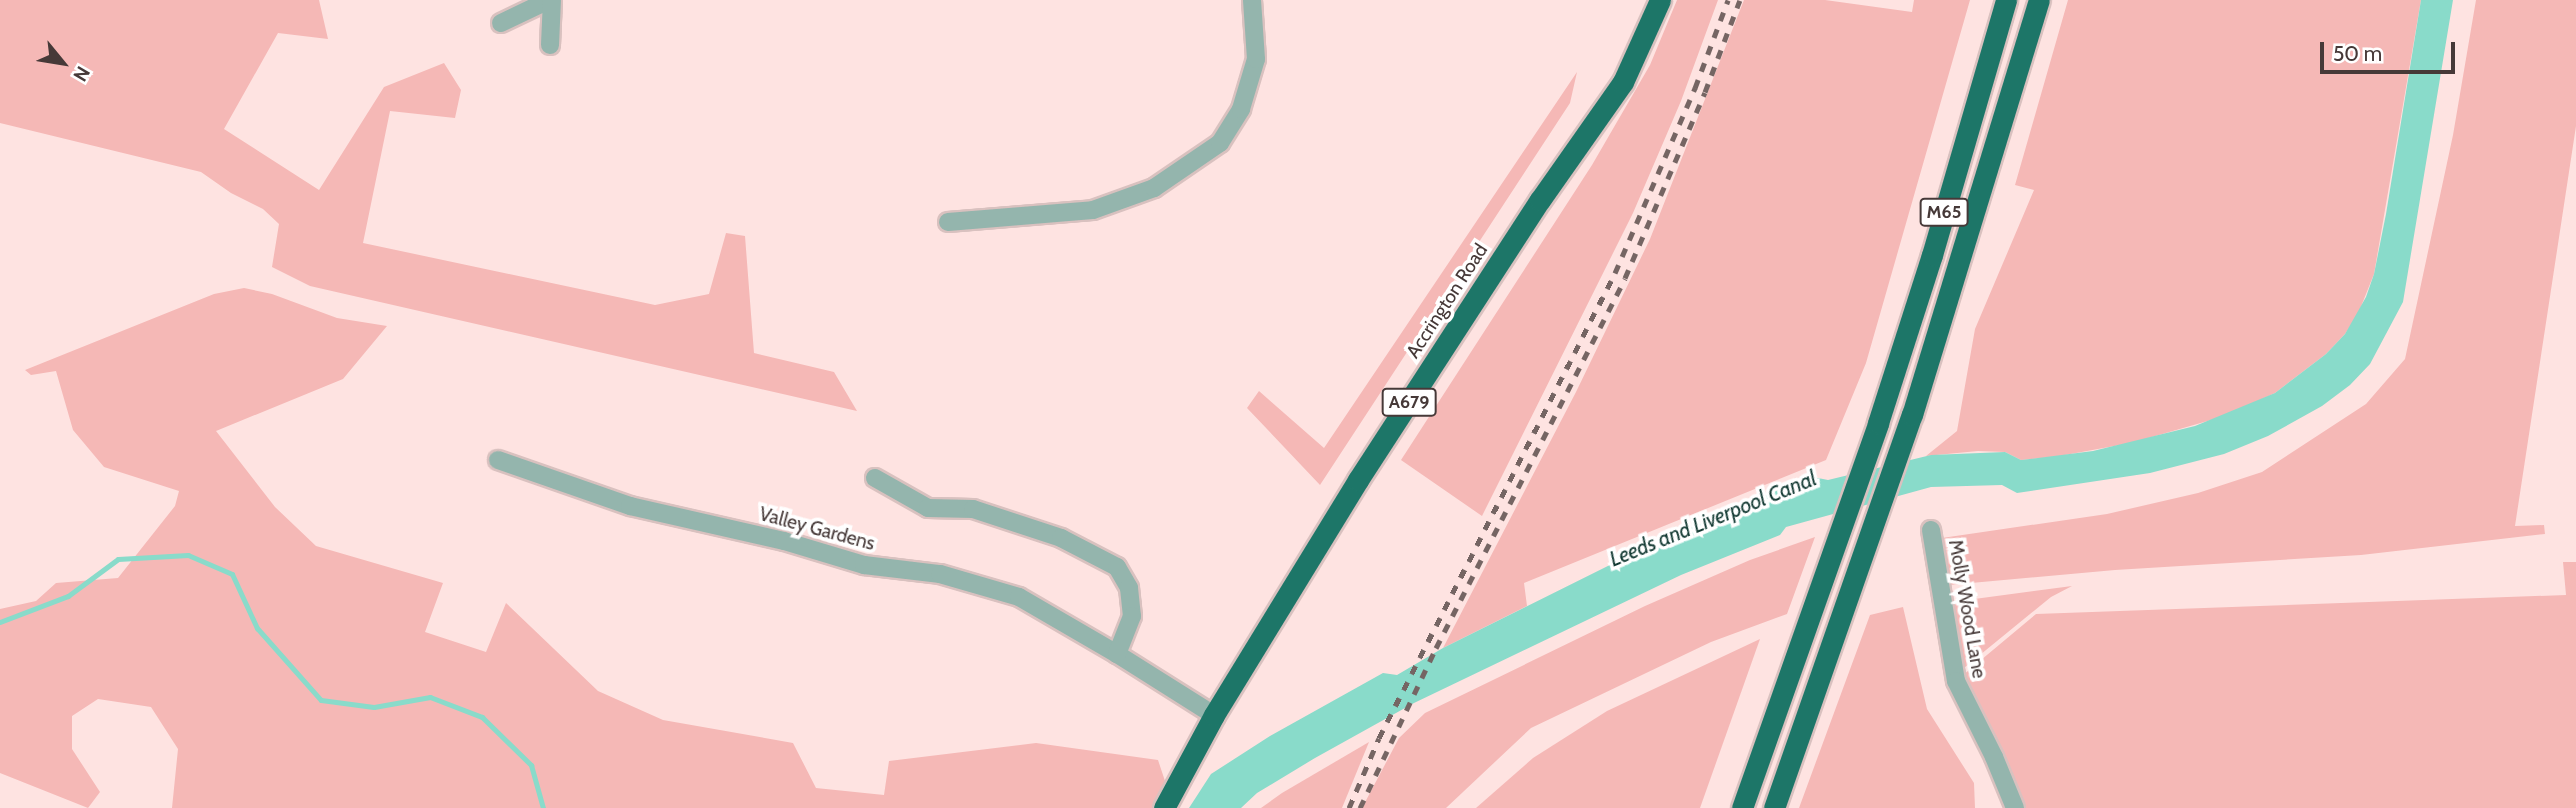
<!DOCTYPE html>
<style>
body{margin:0}
#map{position:relative;width:2576px;height:808px;overflow:hidden;background:#fee3e1;font-family:Cabin,sans-serif}
div>[style]{position:absolute}
[style*='--x']{left:calc(var(--x)*1px);top:calc(var(--y)*1px);width:calc(var(--w)*1px);rotate:calc(var(--a)*1deg)}
.green>*{inset:0;background:#f5b8b6}
.water>*{inset:0;background:#89dbca}
.stream>*{height:5px;margin:-2.5px;padding:0 2.5px;transform-origin:2.5px;border-radius:2.5px;background:#89dbca}
.roads{filter:drop-shadow(2px 0 #d9c1bf) drop-shadow(-2px 0 #d9c1bf) drop-shadow(0 2px #d9c1bf) drop-shadow(0 -2px #d9c1bf)}
.street>*{height:18px;margin:-9px;padding:0 9px;transform-origin:9px;border-radius:9px;background:#94b5ad}
.highway>*{height:21px;margin:-10.5px;padding:0 10.5px;transform-origin:10.5px;border-radius:10.5px;background:#1d7668}
.rail>*{height:5px;margin-top:-2.5px;transform-origin:0;background:repeating-linear-gradient(90deg,#756563 0 9px,transparent 0 18px)}
span{translate:-50% -50%;white-space:nowrap;text-align:center;line-height:1.15;-webkit-text-stroke:7px #fff;paint-order:stroke}
.shield-label span{padding:2px 5px;background:#fff;border:2px solid;border-radius:5px;-webkit-text-stroke-width:0}
.shield-label{font-size:18px;color:#463938;font-weight:700}
.street-label{font-size:19px;color:#463938}
.water-label{font-size:21px;color:#123932;font-style:italic}
.north{position:absolute;left:28px;top:28px;width:70px;height:70px;-webkit-text-stroke:5px #fff;paint-order:stroke;rotate:120deg;font-size:19px;font-weight:700;line-height:28px;text-align:center;color:#463938}
.north::after{content:'';display:block;margin:auto;width:24px;height:32px;background:#463938;clip-path:polygon(50% 0,100% 100%,50% 72%,0 100%)}
.scale{position:absolute;left:2320px;top:42px;width:135px;height:32px;box-sizing:border-box;border:4px solid #463938;border-top:0;padding-left:9px;font-size:21px;line-height:24px;white-space:nowrap;color:#463938;-webkit-text-stroke:5px #fff;paint-order:stroke}
</style>
<div id="map">
<div class="green">
<div style="clip-path:polygon(0 0,319px 0,328px 39px,278px 33px,224px 129px,319px 190px,384px 87px,444px 63px,461px 90px,455px 118px,390px 111px,363px 243px,655px 305px,709px 294px,726px 233px,745px 236px,754px 353px,834px 372px,857px 411px,310px 286px,272px 267px,279px 224px,263px 209px,231px 193px,201px 172px,0 123px)"></div>
<div style="clip-path:polygon(1677px 0,1718px 0,1681px 101px,1633px 213px,1482px 516px,1401px 460px,1592px 165px,1650px 65px)"></div>
<div style="clip-path:polygon(1744px 0,1825px 0,1912px 12px,1914px 0,1970px 0,1866px 363px,1826px 460px,1524px 583px,1527px 606px,1443px 648px,1576px 392px,1650px 239px)"></div>
<div style="clip-path:polygon(2068px 0,2421px 0,2374px 274px,2358px 314px,2345px 334px,2326px 354px,2275px 393px,2225px 416px,2131px 443px,2054px 457px,2021px 460px,2005px 452px,1978px 451px,1926px 456px,1957px 431px,1975px 329px,2034px 190px,2015px 185px)"></div>
<div style="clip-path:polygon(2476px 0,2576px 0,2576px 126px,2515px 526px,2544px 525px,2545px 534px,2361px 555px,2115px 570px,1949px 585px,1942px 538px,2107px 514px,2198px 493px,2262px 472px,2366px 404px,2405px 359px,2453px 135px)"></div>
<div style="clip-path:polygon(1577px 72px,1570px 103px,1320px 485px,1247px 408px,1259px 391px,1324px 448px)"></div>
<div style="clip-path:polygon(244px 288px,272px 294px,337px 318px,387px 326px,343px 379px,216px 431px,275px 507px,316px 546px,443px 583px,425px 632px,486px 652px,506px 603px,598px 691px,663px 720px,793px 743px,816px 788px,884px 795px,889px 761px,1036px 743px,1158px 760px,1166px 784px,1154px 808px,172px 808px,178px 749px,151px 707px,98px 699px,72px 716px,72px 749px,100px 792px,88px 808px,0 773px,0 609px,36px 601px,56px 583px,118px 578px,175px 506px,179px 491px,104px 467px,73px 430px,56px 371px,31px 375px,25px 370px,214px 294px)"></div>
<div style="clip-path:polygon(1815px 537px,1787px 614px,1711px 642px,1531px 728px,1446px 808px,1362px 808px,1399px 738px,1425px 713px,1645px 606px,1750px 560px)"></div>
<div style="clip-path:polygon(2563px 562px,2576px 562px,2576px 808px,2016px 808px,2018px 787px,1963px 675px,2036px 614px,2566px 595px)"></div>
<div style="clip-path:polygon(2072px 586px,2051px 597px,1964px 668px,1952px 602px)"></div>
<div style="clip-path:polygon(1903px 607px,1927px 709px,1974px 783px,1975px 808px,1799px 808px,1870px 615px)"></div>
<div style="clip-path:polygon(1760px 639px,1700px 808px,1476px 808px,1533px 758px,1607px 711px)"></div>
<div style="clip-path:polygon(1369px 742px,1342px 808px,1261px 808px,1282px 793px)"></div>
</div>
<div class="water">
<div style="clip-path:polygon(2421px 0,2453px 0,2403px 302px,2370px 364px,2350px 385px,2322px 406px,2268px 436px,2224px 454px,2150px 473px,2017px 493px,2002px 485px,1931px 487px,1786px 527px,1780px 535px,1681px 575px,1414px 703px,1315px 758px,1257px 793px,1241px 808px,1189px 808px,1211px 774px,1270px 736px,1383px 673px,1397px 675px,1443px 648px,1644px 548px,1794px 483px,1813px 477px,1828px 480px,1931px 455px,2005px 452px,2021px 460px,2093px 451px,2195px 426px,2275px 393px,2326px 354px,2345px 334px,2366px 297px,2374px 274px,2386px 214px)"></div>
</div>
<div class="stream">
<div style="--x:0;--y:622;--w:73;--a:-20.9"></div>
<div style="--x:68;--y:596;--w:62;--a:-36.5"></div>
<div style="--x:118;--y:559;--w:70;--a:-3.3"></div>
<div style="--x:188;--y:555;--w:48;--a:23.4"></div>
<div style="--x:232;--y:574;--w:60;--a:65.2"></div>
<div style="--x:257;--y:628;--w:96;--a:48.4"></div>
<div style="--x:321;--y:700;--w:53;--a:7.5"></div>
<div style="--x:374;--y:707;--w:57;--a:-10.1"></div>
<div style="--x:430;--y:697;--w:56;--a:21"></div>
<div style="--x:482;--y:717;--w:69;--a:44.4"></div>
<div style="--x:531;--y:765;--w:45;--a:74.4"></div>
</div>
<div class="roads">
<div class="street">
<div style="--x:501;--y:23;--w:53;--a:-25.6"></div>
<div style="--x:550;--y:45;--w:45;--a:-87.5"></div>
<div style="--x:948;--y:222;--w:145;--a:-4.7"></div>
<div style="--x:1093;--y:210;--w:65;--a:-19.8"></div>
<div style="--x:1154;--y:188;--w:80;--a:-34.3"></div>
<div style="--x:1220;--y:143;--w:40;--a:-58"></div>
<div style="--x:1241;--y:109;--w:52;--a:-73.3"></div>
<div style="--x:1256;--y:59;--w:59;--a:-93.9"></div>
<div style="--x:498;--y:460;--w:140;--a:19.2"></div>
<div style="--x:630;--y:506;--w:158;--a:12.8"></div>
<div style="--x:784;--y:541;--w:84;--a:16.7"></div>
<div style="--x:864;--y:565;--w:77;--a:6.8"></div>
<div style="--x:940;--y:574;--w:82;--a:16.2"></div>
<div style="--x:1019;--y:597;--w:113;--a:30.2"></div>
<div style="--x:1117;--y:654;--w:115;--a:32.2"></div>
<div style="--x:875;--y:478;--w:61;--a:29.5"></div>
<div style="--x:928;--y:508;--w:45;--a:1.3"></div>
<div style="--x:973;--y:509;--w:93;--a:18.2"></div>
<div style="--x:1061;--y:538;--w:63;--a:27.4"></div>
<div style="--x:1117;--y:567;--w:24;--a:60"></div>
<div style="--x:1129;--y:588;--w:28;--a:84"></div>
<div style="--x:1132;--y:616;--w:41;--a:111.5"></div>
<div style="--x:1931;--y:530;--w:153;--a:80.6"></div>
<div style="--x:1956;--y:681;--w:85;--a:63.4"></div>
<div style="--x:1994;--y:757;--w:55;--a:67.6"></div>
</div>
<div class="highway">
<div style="--x:1164;--y:808;--w:106;--a:-61.7"></div>
<div style="--x:1214;--y:715;--w:276;--a:-58.5"></div>
<div style="--x:1358;--y:480;--w:334;--a:-57"></div>
<div style="--x:1540;--y:200;--w:144;--a:-54.9"></div>
<div style="--x:1623;--y:82;--w:90;--a:-65.7"></div>
<div style="--x:1742;--y:808;--w:408;--a:-70.5"></div>
<div style="--x:1878;--y:423;--w:176;--a:-72.2"></div>
<div style="--x:1932;--y:255;--w:266;--a:-73.8"></div>
<div style="--x:1774;--y:808;--w:417;--a:-70.7"></div>
<div style="--x:1912;--y:415;--w:434;--a:-73"></div>
</div>
</div>
<div class="rail">
<div style="--x:1349;--y:808;--w:76;--a:-66.8"></div>
<div style="--x:1379;--y:738;--w:521;--a:-63.09"></div>
<div style="--x:1615;--y:273;--w:202;--a:-66.6"></div>
<div style="--x:1695;--y:88;--w:94;--a:-69.4"></div>
<div style="--x:1360;--y:808;--w:177;--a:-64.6"></div>
<div style="--x:1436;--y:648;--w:415;--a:-62.9"></div>
<div style="--x:1625;--y:278;--w:202;--a:-66.7"></div>
<div style="--x:1705;--y:92;--w:98;--a:-69.2"></div>
</div>
<div class="shield-label">
<span style="left:1944px;top:212px">M65</span>
<span style="left:1409px;top:402px">A679</span>
</div>
<div class="street-label">
<span style="left:1447px;top:301px;rotate:-57deg">Accrington Road</span>
<span style="left:817px;top:529px;rotate:15deg">Valley Gardens</span>
<span style="left:1967px;top:609px;rotate:80deg">Molly Wood Lane</span>
</div>
<div class="water-label">
<span style="left:1713px;top:519px;rotate:-22deg">Leeds and Liverpool Canal</span>
</div>
<div class="north">N</div>
<div class="scale">50 m</div>
</div>
